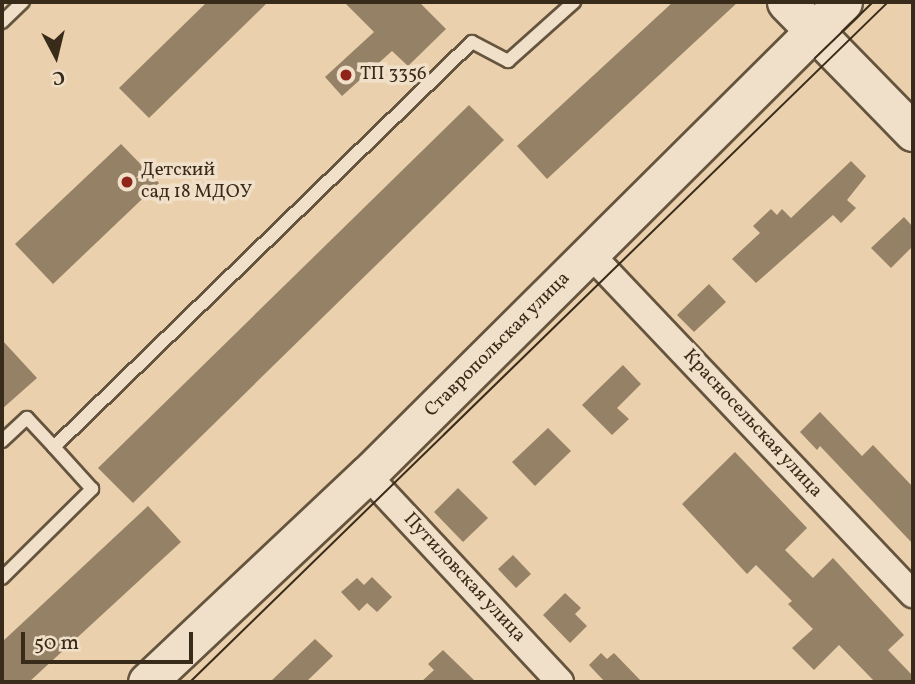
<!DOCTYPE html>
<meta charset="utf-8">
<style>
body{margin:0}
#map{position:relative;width:915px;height:684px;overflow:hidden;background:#ead0ac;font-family:Vollkorn,serif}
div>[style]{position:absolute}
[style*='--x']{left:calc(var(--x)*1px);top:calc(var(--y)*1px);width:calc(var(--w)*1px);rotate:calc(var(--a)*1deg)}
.building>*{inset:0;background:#958165}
.roads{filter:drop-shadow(2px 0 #65543e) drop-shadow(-2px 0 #65543e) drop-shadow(0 2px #65543e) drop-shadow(0 -2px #65543e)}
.lane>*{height:12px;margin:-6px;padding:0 6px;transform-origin:6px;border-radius:6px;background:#f1e0c9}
.street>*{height:26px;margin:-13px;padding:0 13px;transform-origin:13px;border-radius:13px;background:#f1e0c9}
.secondary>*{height:37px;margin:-18.5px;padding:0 18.5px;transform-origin:18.5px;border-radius:18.5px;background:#f1e0c9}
.tram>*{height:2px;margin:-1px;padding:0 1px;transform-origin:1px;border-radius:1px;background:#392b19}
.dots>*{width:19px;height:19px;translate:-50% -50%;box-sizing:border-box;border:4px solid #f1e0c9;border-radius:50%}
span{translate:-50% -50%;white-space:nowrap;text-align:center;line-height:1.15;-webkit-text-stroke:7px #f1e0c9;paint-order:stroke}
.poi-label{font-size:19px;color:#392b19}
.left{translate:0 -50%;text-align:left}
.street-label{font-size:19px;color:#392b19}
.frame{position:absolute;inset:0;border:4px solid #392b19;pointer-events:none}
.north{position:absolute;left:21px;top:21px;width:70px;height:70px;-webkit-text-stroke:5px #f1e0c9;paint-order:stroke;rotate:173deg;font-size:19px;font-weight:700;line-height:28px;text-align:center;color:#392b19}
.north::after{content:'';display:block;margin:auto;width:24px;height:32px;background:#392b19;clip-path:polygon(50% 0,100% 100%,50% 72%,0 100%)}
.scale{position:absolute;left:21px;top:632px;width:172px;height:32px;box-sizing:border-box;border:4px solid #392b19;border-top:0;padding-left:9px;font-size:21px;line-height:24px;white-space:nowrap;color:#392b19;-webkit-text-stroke:5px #f1e0c9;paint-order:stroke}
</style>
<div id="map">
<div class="building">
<div style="clip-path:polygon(207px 2px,268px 2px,149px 118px,119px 88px)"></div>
<div style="clip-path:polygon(344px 2px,419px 2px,446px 29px,408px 66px,392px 51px,342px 96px,325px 77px,374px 32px)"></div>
<div style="clip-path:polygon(673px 2px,738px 2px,547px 179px,517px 146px)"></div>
<div style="clip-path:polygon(469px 105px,504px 140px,133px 503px,98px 468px)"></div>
<div style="clip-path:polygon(121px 144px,159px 183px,53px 284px,15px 244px)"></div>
<div style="clip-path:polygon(851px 161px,866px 176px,847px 200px,856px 208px,841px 223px,833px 215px,756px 283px,732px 259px,760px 233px,753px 226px,771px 209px,777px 215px,782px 209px,791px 218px)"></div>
<div style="clip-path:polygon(904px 217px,913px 227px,913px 246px,891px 268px,871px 248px)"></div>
<div style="clip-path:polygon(709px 284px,726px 302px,694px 332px,677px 315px)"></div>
<div style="clip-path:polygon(2px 340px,37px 378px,2px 409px)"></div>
<div style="clip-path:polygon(623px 365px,641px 384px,617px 408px,629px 419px,612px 435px,582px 405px)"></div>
<div style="clip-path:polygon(820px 412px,862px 456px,873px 445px,913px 487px,913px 544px,820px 446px,817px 450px,800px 432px)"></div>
<div style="clip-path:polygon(548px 428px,571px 451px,535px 486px,512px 462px)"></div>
<div style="clip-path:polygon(735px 452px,807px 528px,785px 550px,813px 578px,833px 558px,904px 635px,888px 650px,913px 676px,913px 682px,875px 682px,839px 645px,814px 670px,792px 648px,813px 629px,788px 604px,792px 601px,756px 565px,747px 574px,682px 504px)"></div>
<div style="clip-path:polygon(458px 488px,488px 518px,463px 542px,434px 512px)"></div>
<div style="clip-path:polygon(148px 506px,181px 542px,29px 682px,2px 682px,2px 642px)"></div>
<div style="clip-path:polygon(513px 555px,531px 574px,516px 588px,498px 569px)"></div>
<div style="clip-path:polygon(372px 577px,392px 597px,377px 612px,367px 603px,359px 611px,341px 592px,357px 578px,364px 585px)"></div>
<div style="clip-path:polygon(565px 593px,581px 608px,575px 614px,587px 626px,570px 643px,543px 615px)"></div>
<div style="clip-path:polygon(315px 639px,333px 656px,306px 682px,270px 682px)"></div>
<div style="clip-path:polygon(443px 650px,476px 682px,421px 682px,434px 670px,428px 664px)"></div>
<div style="clip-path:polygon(601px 653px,607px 659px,614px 653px,642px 682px,605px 682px,589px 665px)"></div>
</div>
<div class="roads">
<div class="lane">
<div style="--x:2;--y:22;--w:29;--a:-44"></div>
<div style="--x:2;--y:441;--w:34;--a:-43"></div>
<div style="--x:27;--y:418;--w:40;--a:47"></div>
<div style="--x:2;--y:578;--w:127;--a:-44.7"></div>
<div style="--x:92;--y:489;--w:57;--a:-132.1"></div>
<div style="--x:54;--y:447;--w:582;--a:-44.1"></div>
<div style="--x:472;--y:42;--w:41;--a:27.8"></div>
<div style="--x:508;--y:61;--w:89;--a:-41.8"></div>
</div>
<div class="street">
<div style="--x:590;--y:254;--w:469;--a:46.5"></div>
<div style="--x:367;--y:475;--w:283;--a:47"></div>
</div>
<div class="secondary">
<div style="--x:786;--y:2;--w:182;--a:45.7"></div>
<div style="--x:147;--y:682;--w:302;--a:-43.3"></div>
<div style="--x:367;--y:475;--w:671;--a:-44.82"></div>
</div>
</div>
<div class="tram">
<div style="--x:815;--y:58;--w:81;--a:-44"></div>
<div style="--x:190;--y:682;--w:974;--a:-44.25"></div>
</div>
<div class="dots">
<div style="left:346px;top:75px;background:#8f2418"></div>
<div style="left:127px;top:182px;background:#8f2418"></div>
</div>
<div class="poi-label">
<span class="left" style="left:360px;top:75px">ТП 3356</span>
<span class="left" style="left:141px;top:182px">Детский<br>сад 18 МДОУ</span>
</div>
<div class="street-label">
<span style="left:498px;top:345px;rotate:-45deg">Ставропольская улица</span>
<span style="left:752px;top:424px;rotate:47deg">Красносельская улица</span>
<span style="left:464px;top:578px;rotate:47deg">Путиловская улица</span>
</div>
<div class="frame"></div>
<div class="north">С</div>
<div class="scale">50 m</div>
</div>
